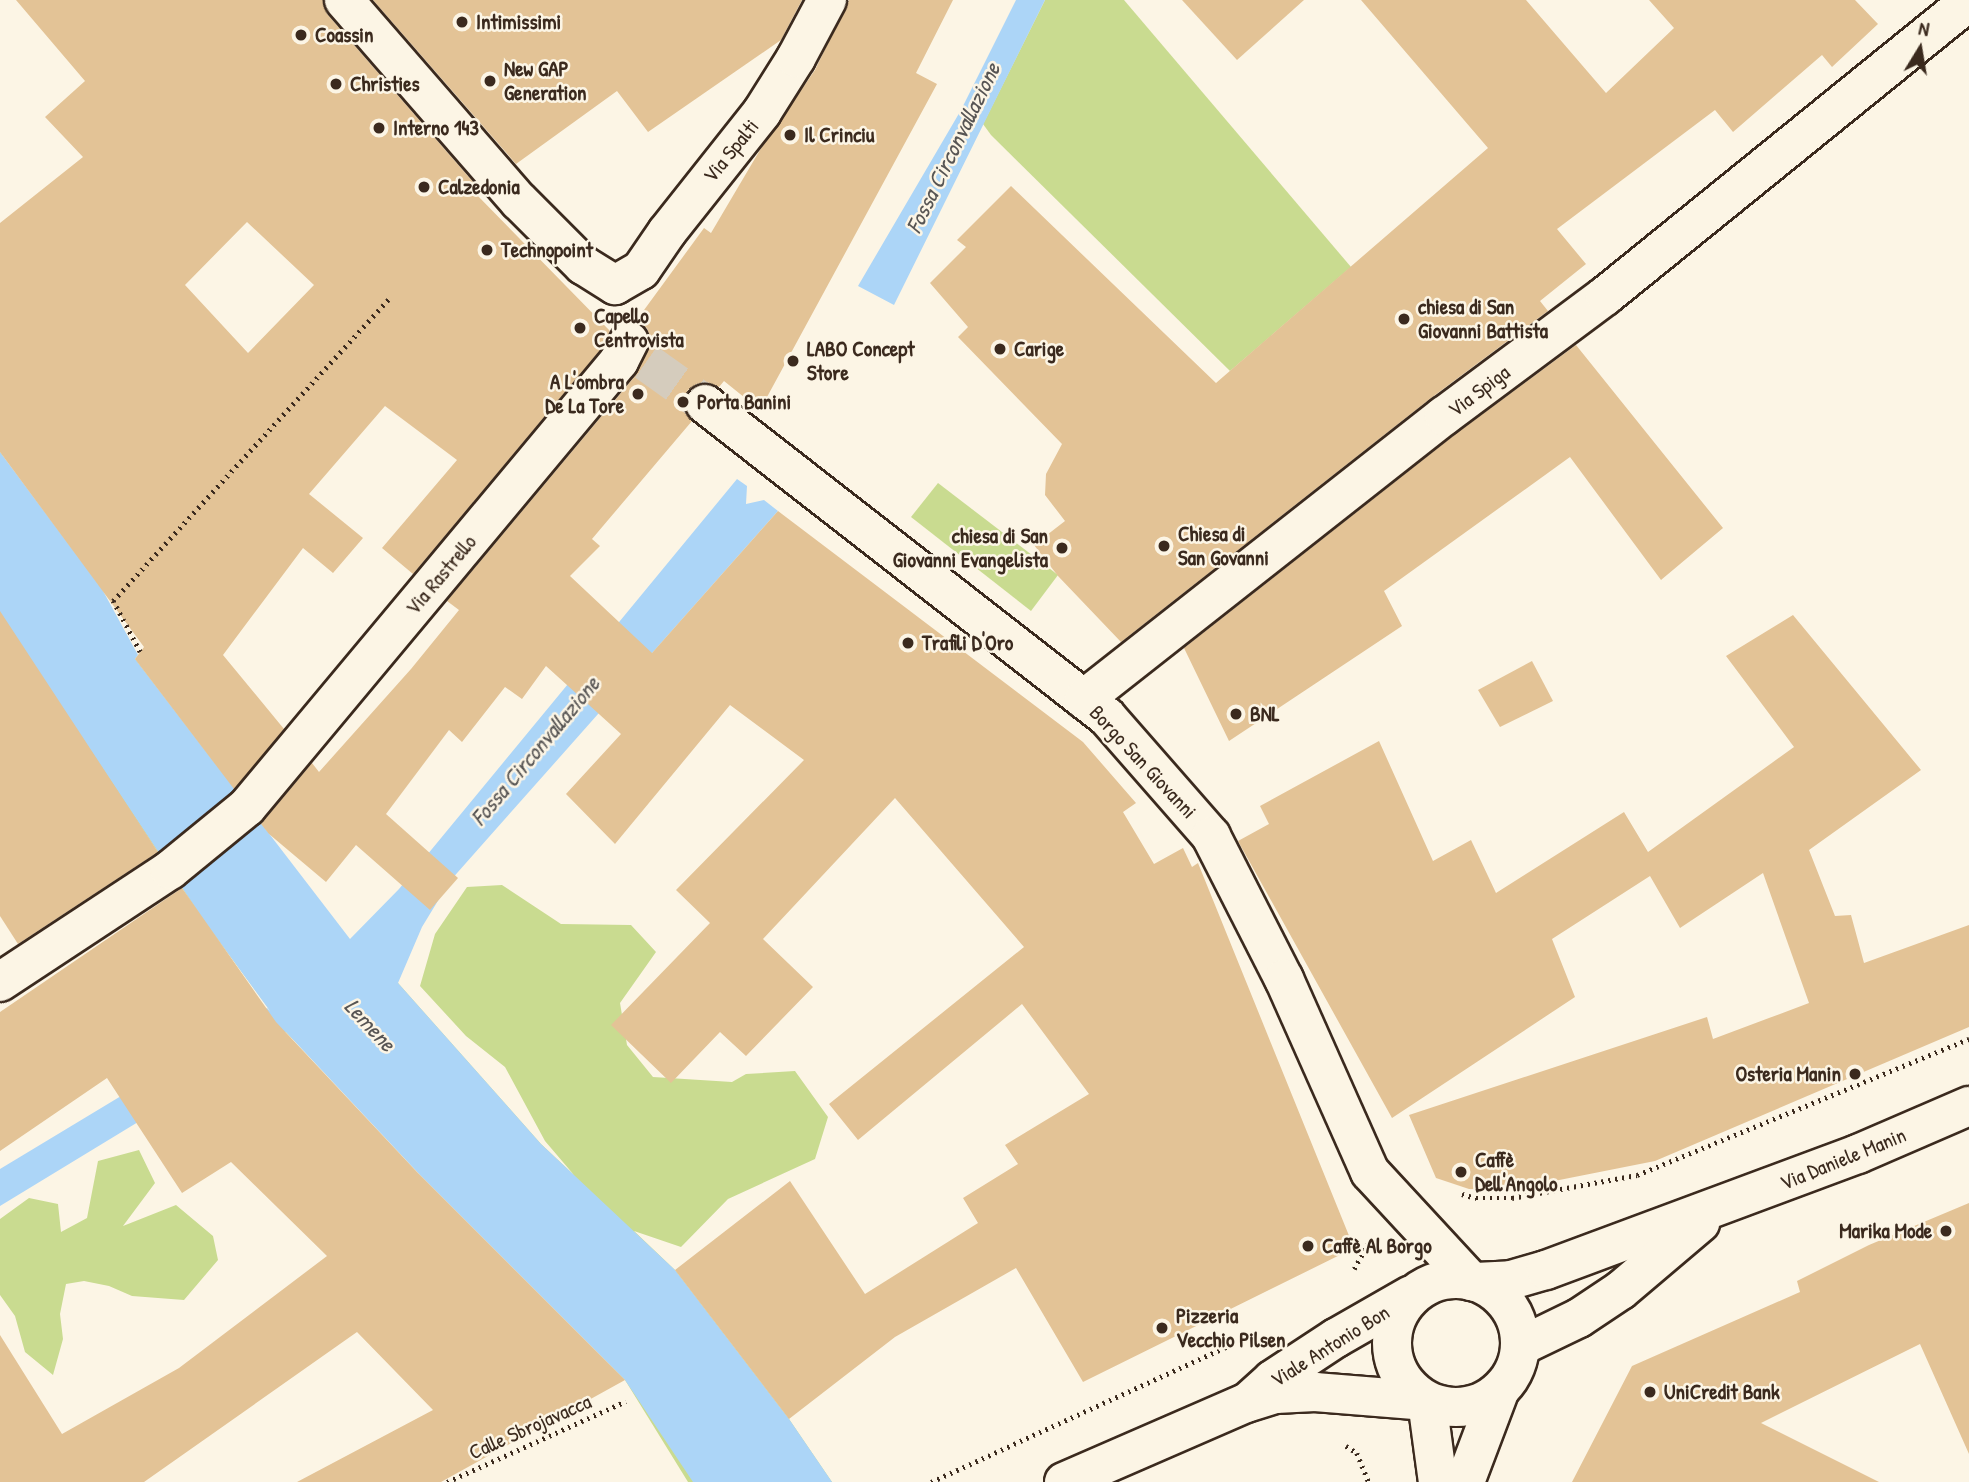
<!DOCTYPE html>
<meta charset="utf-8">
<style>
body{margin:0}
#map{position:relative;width:1969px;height:1482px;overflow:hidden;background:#fcf5e5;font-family:"Patrick Hand",sans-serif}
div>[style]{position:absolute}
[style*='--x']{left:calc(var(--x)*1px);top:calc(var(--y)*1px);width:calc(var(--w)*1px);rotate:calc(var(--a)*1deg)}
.green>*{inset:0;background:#c9db90}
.water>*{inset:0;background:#acd5f7}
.building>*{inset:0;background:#e3c396}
.street-tunnel>*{height:38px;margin-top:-19px;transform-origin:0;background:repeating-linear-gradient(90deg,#d5ccbd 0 38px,transparent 0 57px)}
.path>*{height:4.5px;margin-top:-2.25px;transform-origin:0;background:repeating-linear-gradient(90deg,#3b2a1e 0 2px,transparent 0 7px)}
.roads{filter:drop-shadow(2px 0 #3b2a1e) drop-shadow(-2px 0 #3b2a1e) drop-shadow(0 2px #3b2a1e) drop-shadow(0 -2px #3b2a1e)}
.street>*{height:38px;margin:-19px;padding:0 19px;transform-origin:19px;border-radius:19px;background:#fcf5e5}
.secondary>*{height:38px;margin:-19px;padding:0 19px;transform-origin:19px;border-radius:19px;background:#fcf5e5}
.secondary>.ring{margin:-19px;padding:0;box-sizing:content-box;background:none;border:38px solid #fcf5e5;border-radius:50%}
.dots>*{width:19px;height:19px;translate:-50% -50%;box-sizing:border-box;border:4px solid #fcf5e5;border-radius:50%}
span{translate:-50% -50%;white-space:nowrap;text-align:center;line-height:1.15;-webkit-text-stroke:5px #fcf5e5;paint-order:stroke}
.poi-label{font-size:21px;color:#3b2a1e;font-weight:700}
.left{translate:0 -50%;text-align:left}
.right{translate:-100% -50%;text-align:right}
.street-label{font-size:21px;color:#3b2a1e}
.water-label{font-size:23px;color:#575554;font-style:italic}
.north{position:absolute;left:1885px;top:14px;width:70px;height:70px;-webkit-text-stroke:5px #fcf5e5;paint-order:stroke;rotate:11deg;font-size:19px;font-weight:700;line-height:28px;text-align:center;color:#3b2a1e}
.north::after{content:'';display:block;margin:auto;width:24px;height:32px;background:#3b2a1e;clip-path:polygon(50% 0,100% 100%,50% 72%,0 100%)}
</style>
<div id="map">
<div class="green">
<div style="clip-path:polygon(1045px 0,1124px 0,1351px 267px,1230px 371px,991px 135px,983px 124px)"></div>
<div style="clip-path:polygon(0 452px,135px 659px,318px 901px,350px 940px,398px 983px,541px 1144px,574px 1175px,545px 1141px,505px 1067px,466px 1036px,420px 986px,435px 934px,467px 887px,502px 885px,561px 924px,631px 925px,656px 952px,620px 1003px,627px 1045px,653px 1077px,732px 1082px,746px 1074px,795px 1071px,828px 1117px,815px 1159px,728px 1199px,681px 1247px,634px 1231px,675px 1270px,789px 1419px,832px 1482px,688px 1482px,625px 1380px,286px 1032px,203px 919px,0 617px)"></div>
<div style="clip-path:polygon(938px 483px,1058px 575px,1031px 611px,911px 517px)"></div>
<div style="clip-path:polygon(139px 1150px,155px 1183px,123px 1226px,176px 1205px,213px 1236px,218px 1260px,184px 1300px,132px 1296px,109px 1286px,84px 1281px,66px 1284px,60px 1314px,63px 1339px,53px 1375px,25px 1352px,15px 1316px,0 1295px,0 1219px,29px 1198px,58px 1204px,61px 1232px,87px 1218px,98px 1161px)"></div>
</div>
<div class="water">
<div style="clip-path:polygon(1016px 0,1045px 0,894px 305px,858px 286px,961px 110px)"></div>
<div style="clip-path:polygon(0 452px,102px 589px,138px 655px,135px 659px,350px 939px,399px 889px,737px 479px,747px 486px,746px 504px,764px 500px,778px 511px,450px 881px,422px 927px,398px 983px,541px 1144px,675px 1270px,789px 1419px,832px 1482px,693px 1482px,625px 1380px,420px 1175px,286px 1032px,0 1206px,0 1169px,267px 1008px,270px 1011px,203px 919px,0 614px)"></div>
</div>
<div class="building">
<div style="clip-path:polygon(evenodd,16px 0,323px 0,327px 14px,480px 190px,475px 193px,610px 331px,601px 349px,413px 574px,382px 548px,457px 460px,385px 406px,309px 494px,363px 538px,333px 573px,303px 548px,223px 655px,284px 729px,234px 789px,135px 659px,144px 647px,0 452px,0 223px,83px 157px,45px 117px,85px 81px,16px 0,247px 222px,314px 285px,248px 353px,185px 285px,247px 222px)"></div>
<div style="clip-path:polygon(373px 0,802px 0,781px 40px,648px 132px,617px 91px,516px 164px)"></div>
<div style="clip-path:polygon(849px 0,953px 0,916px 73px,937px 84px,760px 410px,724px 381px,719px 387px,707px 382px,696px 384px,688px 390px,683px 402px,685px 413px,692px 421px,592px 539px,600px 546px,570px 576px,652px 653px,778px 511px,1083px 742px,1136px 803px,1123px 812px,1154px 864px,1183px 848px,1192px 867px,1198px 863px,1354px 1248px,1083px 1382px,1016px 1268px,895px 1337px,789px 1419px,675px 1270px,790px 1181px,865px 1294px,978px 1223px,963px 1198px,1018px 1164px,1005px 1145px,1089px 1094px,1022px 1004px,858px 1140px,829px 1104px,1024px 947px,895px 798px,763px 939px,813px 987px,746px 1056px,720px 1032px,671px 1083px,611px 1025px,710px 923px,676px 890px,804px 760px,730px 705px,615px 844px,566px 794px,621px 734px,546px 666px,522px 699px,505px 687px,462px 742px,449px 730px,386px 814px,458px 878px,430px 910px,356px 845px,326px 882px,269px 834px,261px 824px,312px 763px,319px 772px,411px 669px,459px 610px,447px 601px,636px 375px,651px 340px,647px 328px,636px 321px,704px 228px,711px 233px,760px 150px,815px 70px)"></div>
<div style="clip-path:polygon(1182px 0,1304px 0,1237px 60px)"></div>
<div style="clip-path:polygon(1361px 0,1526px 0,1606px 93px,1674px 28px,1649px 0,1855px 0,1878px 24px,1832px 67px,1822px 55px,1733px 132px,1715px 110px,1557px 229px,1586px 264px,1540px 301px,1548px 311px,1431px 398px,1121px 642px,1058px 576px,1034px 545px,1065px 521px,1045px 495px,1046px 474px,1062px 444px,958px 337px,968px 327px,930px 283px,966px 247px,957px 240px,1011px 186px,1216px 383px,1488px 148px)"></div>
<div style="clip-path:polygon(1576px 345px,1723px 528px,1661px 580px,1570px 457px,1384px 591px,1402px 626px,1229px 741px,1184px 648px,1457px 433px)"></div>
<div style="clip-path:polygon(0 611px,158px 852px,18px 944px,0 916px)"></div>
<div style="clip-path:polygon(1793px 615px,1921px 770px,1809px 850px,1835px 916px,1851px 915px,1864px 963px,1969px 925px,1969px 1027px,1655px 1161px,1509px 1190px,1469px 1189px,1436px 1178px,1409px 1115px,1707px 1017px,1713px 1039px,1809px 1003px,1763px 873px,1680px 928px,1650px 876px,1552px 939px,1575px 997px,1392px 1118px,1238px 841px,1269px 824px,1260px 806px,1379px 741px,1433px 861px,1471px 840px,1496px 893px,1624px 812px,1648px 852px,1794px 747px,1726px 656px)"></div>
<div style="clip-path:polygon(1532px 661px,1553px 701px,1500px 727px,1478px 690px)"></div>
<div style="clip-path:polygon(182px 888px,276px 1022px,417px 1172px,625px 1380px,441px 1482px,297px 1482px,433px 1410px,357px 1332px,144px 1482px,0 1482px,0 1335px,62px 1434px,179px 1368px,327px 1256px,231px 1162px,182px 1193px,107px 1078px,0 1151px,0 1012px)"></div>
<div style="clip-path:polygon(1969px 1203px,1969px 1454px,1920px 1344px,1761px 1423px,1879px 1482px,1572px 1482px,1632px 1366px,1800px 1292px,1797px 1281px,1869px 1245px)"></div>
</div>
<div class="street-tunnel">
<div style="--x:646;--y:362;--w:72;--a:35.4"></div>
</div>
<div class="path">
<div style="--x:140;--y:652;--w:58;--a:-117.9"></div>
<div style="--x:113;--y:601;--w:412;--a:-47.6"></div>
<div style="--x:1462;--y:1194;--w:15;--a:16"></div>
<div style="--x:1476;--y:1198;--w:36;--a:0"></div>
<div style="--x:1512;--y:1198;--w:127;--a:-10.4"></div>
<div style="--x:1637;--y:1175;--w:359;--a:-22.3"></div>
<div style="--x:1354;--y:1269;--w:29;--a:-61"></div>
<div style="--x:1346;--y:1446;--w:13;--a:32"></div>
<div style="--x:1357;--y:1453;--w:31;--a:68"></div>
<div style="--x:447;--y:1482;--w:196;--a:-24.3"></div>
<div style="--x:931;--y:1482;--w:332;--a:-24.6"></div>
</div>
<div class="roads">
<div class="street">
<div style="--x:344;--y:0;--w:267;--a:49"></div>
<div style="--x:519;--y:201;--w:91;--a:45"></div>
<div style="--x:583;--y:265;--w:38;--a:32"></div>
<div style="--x:615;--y:285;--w:30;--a:-30"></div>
<div style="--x:641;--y:270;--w:46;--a:-55.6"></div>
<div style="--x:667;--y:232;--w:153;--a:-51.6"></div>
<div style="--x:762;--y:112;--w:64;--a:-57.8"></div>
<div style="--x:796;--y:58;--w:66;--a:-61.9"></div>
<div style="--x:705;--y:404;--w:509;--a:37.9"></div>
<div style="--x:1107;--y:717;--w:158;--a:48.8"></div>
<div style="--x:1211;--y:836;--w:161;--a:63"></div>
<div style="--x:1284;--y:979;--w:211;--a:66"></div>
<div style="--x:1370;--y:1172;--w:149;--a:47.2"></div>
<div style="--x:1084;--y:699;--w:458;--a:-38.2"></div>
<div style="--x:1444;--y:416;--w:201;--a:-36.7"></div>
<div style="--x:1605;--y:296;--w:469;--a:-39"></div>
<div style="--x:0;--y:982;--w:204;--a:-33.4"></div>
<div style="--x:170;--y:870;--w:99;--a:-39.3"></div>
<div style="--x:247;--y:807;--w:581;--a:-50.17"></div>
<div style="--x:619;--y:361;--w:22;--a:-63"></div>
</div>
<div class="secondary">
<div class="ring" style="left:1392px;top:1279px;width:90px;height:90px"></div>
<div style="--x:1476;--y:1282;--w:35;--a:-3"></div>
<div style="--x:1511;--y:1280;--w:36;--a:-16"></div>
<div style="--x:1546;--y:1270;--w:333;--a:-20.4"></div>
<div style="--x:1858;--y:1154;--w:121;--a:-23.4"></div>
<div style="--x:1521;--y:1346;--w:64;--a:-25.8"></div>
<div style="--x:1579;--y:1318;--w:50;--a:-33.7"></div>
<div style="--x:1621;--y:1290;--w:104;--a:-40.3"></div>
<div style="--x:1251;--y:1399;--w:28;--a:-42"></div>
<div style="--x:1272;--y:1380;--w:77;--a:-33.3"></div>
<div style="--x:1336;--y:1338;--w:86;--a:-29.8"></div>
<div style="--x:1064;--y:1482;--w:198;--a:-23.5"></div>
<div style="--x:1246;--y:1403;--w:31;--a:-17"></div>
<div style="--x:1276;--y:1394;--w:39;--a:-3"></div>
<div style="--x:1315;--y:1392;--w:112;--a:4.6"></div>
<div style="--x:1427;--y:1401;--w:82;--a:82.3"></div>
<div style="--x:1465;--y:1482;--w:96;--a:-69.3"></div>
</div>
</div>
<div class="dots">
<div style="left:462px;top:22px;background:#3b2a1e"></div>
<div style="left:301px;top:35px;background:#3b2a1e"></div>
<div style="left:490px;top:81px;background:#3b2a1e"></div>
<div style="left:336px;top:84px;background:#3b2a1e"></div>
<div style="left:379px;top:128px;background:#3b2a1e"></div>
<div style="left:790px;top:135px;background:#3b2a1e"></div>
<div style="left:424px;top:187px;background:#3b2a1e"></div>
<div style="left:487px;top:250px;background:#3b2a1e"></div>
<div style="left:1404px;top:319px;background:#3b2a1e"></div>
<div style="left:580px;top:328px;background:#3b2a1e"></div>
<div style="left:1000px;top:349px;background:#3b2a1e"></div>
<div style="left:793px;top:361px;background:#3b2a1e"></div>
<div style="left:638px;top:394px;background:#3b2a1e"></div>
<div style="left:683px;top:402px;background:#3b2a1e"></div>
<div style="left:1164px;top:546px;background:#3b2a1e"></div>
<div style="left:1062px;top:548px;background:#3b2a1e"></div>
<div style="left:908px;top:643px;background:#3b2a1e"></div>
<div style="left:1236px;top:714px;background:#3b2a1e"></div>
<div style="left:1855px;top:1074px;background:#3b2a1e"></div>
<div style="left:1461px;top:1172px;background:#3b2a1e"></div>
<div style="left:1946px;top:1231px;background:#3b2a1e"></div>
<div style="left:1308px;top:1246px;background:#3b2a1e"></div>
<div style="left:1162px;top:1328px;background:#3b2a1e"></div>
<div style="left:1650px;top:1392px;background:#3b2a1e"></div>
</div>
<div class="poi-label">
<span class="left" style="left:476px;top:22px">Intimissimi</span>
<span class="left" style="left:315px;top:35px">Coassin</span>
<span class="left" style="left:504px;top:81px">New GAP<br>Generation</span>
<span class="left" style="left:350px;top:84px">Christies</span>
<span class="left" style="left:393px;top:128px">Interno 143</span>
<span class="left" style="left:804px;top:135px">Il Crinciu</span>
<span class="left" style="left:438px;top:187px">Calzedonia</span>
<span class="left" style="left:501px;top:250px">Technopoint</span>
<span class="left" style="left:1418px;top:319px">chiesa di San<br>Giovanni Battista</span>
<span class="left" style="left:594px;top:328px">Capello<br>Centrovista</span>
<span class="left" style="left:807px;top:361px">LABO Concept<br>Store</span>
<span class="left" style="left:1014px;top:349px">Carige</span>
<span class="right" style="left:624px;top:394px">A L'ombra<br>De La Tore</span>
<span class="left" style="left:697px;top:402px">Porta Banini</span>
<span class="left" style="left:1178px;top:546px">Chiesa di<br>San Govanni</span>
<span class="right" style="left:1048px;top:548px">chiesa di San<br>Giovanni Evangelista</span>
<span class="left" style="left:922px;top:643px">Trafili D'Oro</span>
<span class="left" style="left:1250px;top:714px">BNL</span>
<span class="right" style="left:1841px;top:1074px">Osteria Manin</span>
<span class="left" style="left:1475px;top:1172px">Caffè<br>Dell'Angolo</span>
<span class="right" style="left:1932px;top:1231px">Marika Mode</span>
<span class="left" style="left:1322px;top:1246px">Caffè Al Borgo</span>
<span class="left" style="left:1176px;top:1328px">Pizzeria<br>Vecchio Pilsen</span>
<span class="left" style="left:1664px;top:1392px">UniCredit Bank</span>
</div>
<div class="street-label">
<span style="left:731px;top:151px;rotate:-51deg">Via Spalti</span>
<span style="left:1479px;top:391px;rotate:-37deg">Via Spiga</span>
<span style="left:441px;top:575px;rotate:-50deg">Via Rastrello</span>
<span style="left:1143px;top:762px;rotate:47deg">Borgo San Giovanni</span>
<span style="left:1843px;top:1159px;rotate:-22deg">Via Daniele Manin</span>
<span style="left:1330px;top:1346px;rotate:-32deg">Viale Antonio Bon</span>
<span style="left:530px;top:1427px;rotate:-24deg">Calle Sbrojavacca</span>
</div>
<div class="water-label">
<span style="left:953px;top:148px;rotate:-64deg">Fossa Circonvallazione</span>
<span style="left:535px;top:751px;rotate:-50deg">Fossa Circonvallazione</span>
<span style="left:370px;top:1025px;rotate:47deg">Lemene</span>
</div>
<div class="north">N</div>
</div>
